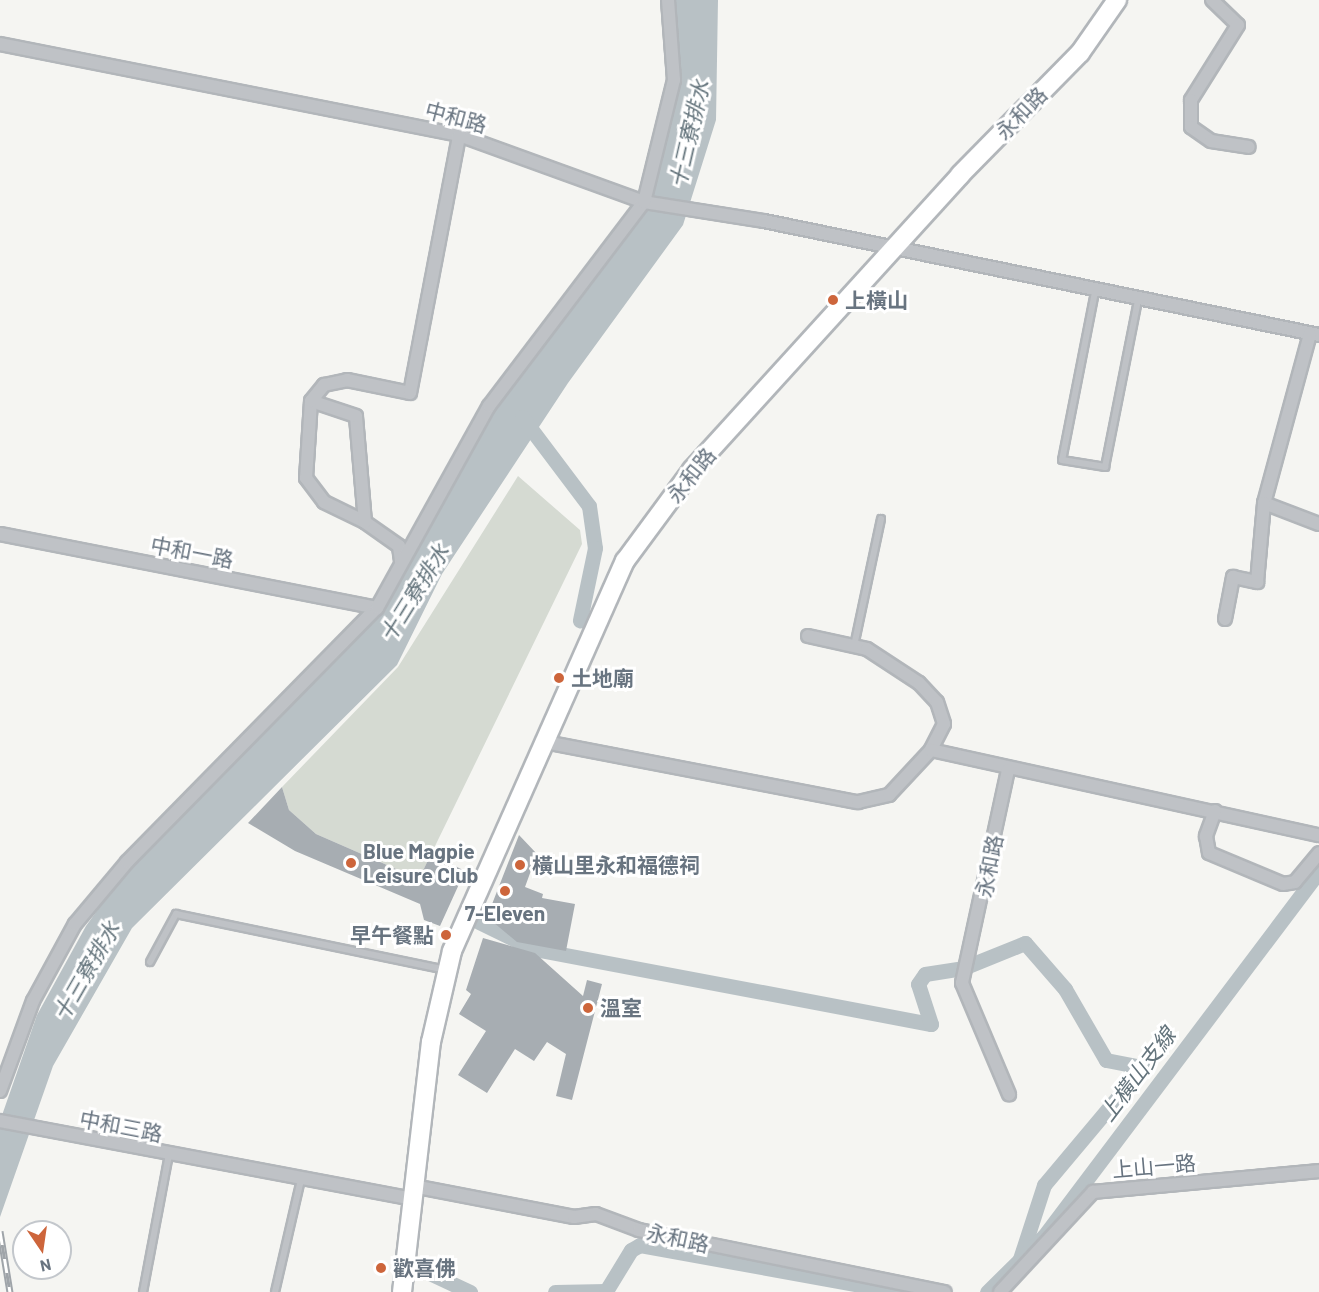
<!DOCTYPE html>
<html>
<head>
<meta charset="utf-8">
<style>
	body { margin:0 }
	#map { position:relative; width:1319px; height:1292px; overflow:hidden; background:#f5f5f2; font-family:Barlow,"Noto Sans TC",sans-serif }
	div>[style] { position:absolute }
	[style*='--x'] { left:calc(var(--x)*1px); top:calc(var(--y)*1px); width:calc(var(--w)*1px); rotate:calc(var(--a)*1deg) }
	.green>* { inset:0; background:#d5dad2 }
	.water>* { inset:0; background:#b8c1c5 }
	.canal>* { height:15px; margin:-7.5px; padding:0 7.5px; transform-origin:7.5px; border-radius:7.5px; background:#b8c1c5 }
	.building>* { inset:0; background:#a7adb2 }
	.roads { filter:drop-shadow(2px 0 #b2b6ba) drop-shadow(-2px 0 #b2b6ba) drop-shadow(0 2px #b2b6ba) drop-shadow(0 -2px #b2b6ba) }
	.lane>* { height:6px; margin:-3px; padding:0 3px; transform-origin:3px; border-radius:3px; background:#bfc2c6 }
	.street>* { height:12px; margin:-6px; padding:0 6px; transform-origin:6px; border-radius:6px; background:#bfc2c6 }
	.secondary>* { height:18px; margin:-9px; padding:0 9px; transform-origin:9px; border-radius:9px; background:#fff }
	.rail>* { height:7px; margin-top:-3.5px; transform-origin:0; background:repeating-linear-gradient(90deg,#fff 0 14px,#9fa4a9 0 28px); box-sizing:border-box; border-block:2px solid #9fa4a9 }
	.dots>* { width:16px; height:16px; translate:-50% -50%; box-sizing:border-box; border:3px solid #fff; border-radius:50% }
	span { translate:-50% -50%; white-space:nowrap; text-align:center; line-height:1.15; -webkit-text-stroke:6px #fff; paint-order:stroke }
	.street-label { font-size:21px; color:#687480 }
	.poi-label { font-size:21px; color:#687480; font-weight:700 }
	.left { translate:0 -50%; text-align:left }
	.right { translate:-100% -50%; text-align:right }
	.water-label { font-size:22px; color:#64747c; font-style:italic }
	.north { position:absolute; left:12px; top:1220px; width:60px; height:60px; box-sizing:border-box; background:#fff; border:2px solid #c3c7cc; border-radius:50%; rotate:167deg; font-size:16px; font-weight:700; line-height:24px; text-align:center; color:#687480 }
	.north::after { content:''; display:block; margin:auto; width:21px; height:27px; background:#cd653b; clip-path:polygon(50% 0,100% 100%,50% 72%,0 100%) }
</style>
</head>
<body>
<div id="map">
	<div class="green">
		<div style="clip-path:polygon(518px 476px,580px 530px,582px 544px,419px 879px,316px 834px,289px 810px,282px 787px,398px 667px)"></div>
	</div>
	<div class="water">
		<div style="clip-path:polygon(672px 0,718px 0,716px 120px,683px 225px,568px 383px,442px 574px,397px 665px,132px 928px,53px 1066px,0 1217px,0 1121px,37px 1015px,86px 926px,130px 865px,381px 611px,492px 409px,645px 214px,661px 166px,679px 79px)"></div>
	</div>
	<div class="canal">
		<div style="--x:522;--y:417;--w:111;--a:53"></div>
		<div style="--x:589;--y:506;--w:42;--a:81.9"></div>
		<div style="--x:595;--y:548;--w:74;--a:101.8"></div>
		<div style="--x:479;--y:922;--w:61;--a:26.1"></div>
		<div style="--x:534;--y:949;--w:404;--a:10.7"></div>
		<div style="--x:931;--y:1024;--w:42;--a:-108"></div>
		<div style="--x:918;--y:984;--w:12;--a:-55"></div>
		<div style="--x:925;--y:974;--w:38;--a:-9"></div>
		<div style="--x:963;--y:968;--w:67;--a:-22"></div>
		<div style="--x:1025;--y:943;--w:61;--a:49"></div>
		<div style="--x:1065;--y:989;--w:82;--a:60"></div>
		<div style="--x:1106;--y:1060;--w:38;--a:11"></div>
		<div style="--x:1143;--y:1067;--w:154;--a:130"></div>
		<div style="--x:1044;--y:1185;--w:78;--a:108"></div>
		<div style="--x:423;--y:1270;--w:52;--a:25.1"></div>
		<div style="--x:555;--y:1292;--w:51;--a:-1.1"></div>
		<div style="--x:606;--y:1291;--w:48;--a:-58.6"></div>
		<div style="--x:631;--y:1250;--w:10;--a:-29"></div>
		<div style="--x:640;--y:1245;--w:263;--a:10.3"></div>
		<div style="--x:987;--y:1292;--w:80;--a:-44.5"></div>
		<div style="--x:1044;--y:1236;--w:457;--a:-53"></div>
	</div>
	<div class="building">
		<div style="clip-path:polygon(282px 787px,289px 810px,316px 834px,419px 879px,431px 854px,465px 871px,440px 926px,424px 920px,420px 904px,295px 851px,248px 823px)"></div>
		<div style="clip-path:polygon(519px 835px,537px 854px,525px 887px,543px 894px,542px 898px,575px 904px,566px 951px,517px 942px,487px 917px)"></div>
		<div style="clip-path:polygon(483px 938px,535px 953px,583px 996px,587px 980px,602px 984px,572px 1100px,556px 1096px,566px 1054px,547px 1042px,534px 1061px,515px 1049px,487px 1093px,458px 1075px,486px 1031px,459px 1014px,471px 994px,466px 990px)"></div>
	</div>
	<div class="roads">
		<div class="lane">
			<div style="--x:1095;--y:292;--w:171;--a:101.1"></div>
			<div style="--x:1062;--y:460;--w:44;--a:9.2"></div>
			<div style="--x:1105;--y:467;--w:169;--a:-78.8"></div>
			<div style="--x:854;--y:646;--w:130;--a:-78"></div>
			<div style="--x:150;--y:962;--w:55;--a:-61.6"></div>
			<div style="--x:176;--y:914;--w:276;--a:11.7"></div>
			<div style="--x:143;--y:1292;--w:140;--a:-79.3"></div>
			<div style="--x:275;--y:1292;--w:116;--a:-77"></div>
		</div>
		<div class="street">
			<div style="--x:1212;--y:0;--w:36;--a:44"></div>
			<div style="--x:1238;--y:25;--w:89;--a:122.1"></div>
			<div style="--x:1191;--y:100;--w:27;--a:90"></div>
			<div style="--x:1191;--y:127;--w:24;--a:35"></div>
			<div style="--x:1211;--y:141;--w:38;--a:9"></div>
			<div style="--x:0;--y:44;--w:468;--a:11.2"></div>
			<div style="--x:459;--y:135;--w:197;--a:19.9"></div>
			<div style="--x:644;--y:202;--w:121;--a:9"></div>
			<div style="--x:764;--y:221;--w:567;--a:11.61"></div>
			<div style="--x:1310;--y:334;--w:175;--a:105.2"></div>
			<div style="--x:1264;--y:503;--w:59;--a:20.9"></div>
			<div style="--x:311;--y:401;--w:77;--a:93.7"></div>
			<div style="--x:306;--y:478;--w:30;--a:53"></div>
			<div style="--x:324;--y:502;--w:46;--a:26"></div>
			<div style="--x:0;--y:534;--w:384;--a:11.1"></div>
			<div style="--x:401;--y:561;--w:15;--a:-98"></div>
			<div style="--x:399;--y:546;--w:42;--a:-144.8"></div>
			<div style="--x:365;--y:522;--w:106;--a:-94.9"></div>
			<div style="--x:356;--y:416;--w:47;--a:-161.6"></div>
			<div style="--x:311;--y:401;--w:21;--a:-51"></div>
			<div style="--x:324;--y:385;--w:24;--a:-12"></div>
			<div style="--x:347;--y:380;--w:64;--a:11.7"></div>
			<div style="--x:410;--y:393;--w:263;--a:-79.2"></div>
			<div style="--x:1225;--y:619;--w:43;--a:-79.2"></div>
			<div style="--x:1233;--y:577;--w:25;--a:12"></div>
			<div style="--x:1257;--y:582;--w:79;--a:-84.9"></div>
			<div style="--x:808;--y:636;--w:60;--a:12.4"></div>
			<div style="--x:867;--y:649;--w:62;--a:33.2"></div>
			<div style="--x:919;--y:683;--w:26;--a:47"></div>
			<div style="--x:937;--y:702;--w:23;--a:72"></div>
			<div style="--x:944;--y:724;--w:29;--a:117"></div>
			<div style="--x:545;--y:742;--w:319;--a:10.9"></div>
			<div style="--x:858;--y:802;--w:32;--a:-13"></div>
			<div style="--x:889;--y:795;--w:62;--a:-47"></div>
			<div style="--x:931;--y:750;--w:397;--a:12.4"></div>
			<div style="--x:1008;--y:770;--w:218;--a:102.2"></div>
			<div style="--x:962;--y:983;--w:121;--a:67.1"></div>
			<div style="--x:1215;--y:811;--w:27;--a:110"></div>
			<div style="--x:1206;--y:836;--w:17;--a:80"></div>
			<div style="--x:1209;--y:853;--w:80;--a:22.7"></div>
			<div style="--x:1283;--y:884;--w:12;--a:-9"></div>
			<div style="--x:1295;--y:882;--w:38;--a:-50"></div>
			<div style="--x:0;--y:1091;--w:96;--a:-69.9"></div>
			<div style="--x:33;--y:1001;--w:88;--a:-61.4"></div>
			<div style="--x:75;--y:924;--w:81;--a:-50"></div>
			<div style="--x:127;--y:862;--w:356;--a:-45.5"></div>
			<div style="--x:377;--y:608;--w:231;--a:-61"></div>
			<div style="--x:489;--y:406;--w:256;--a:-52.8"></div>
			<div style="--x:644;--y:202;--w:126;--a:-76.2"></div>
			<div style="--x:674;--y:80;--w:80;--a:-94.3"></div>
			<div style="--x:0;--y:1121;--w:418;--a:10.7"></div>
			<div style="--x:413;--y:1186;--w:164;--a:10.9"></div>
			<div style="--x:574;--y:1217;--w:22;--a:-8"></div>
			<div style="--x:596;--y:1214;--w:46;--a:20.4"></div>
			<div style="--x:639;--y:1230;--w:312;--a:11.5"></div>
			<div style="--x:1000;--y:1292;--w:137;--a:-47.1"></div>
			<div style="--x:1093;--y:1192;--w:227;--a:-5.3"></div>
		</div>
		<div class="secondary">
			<div style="--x:402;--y:1292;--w:252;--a:-83.4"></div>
			<div style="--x:431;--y:1042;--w:93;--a:-77"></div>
			<div style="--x:452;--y:951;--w:427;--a:-66.1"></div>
			<div style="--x:625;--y:561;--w:113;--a:-53.6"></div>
			<div style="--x:692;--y:470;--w:399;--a:-47.7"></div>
			<div style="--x:960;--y:175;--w:171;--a:-45.5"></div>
			<div style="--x:1080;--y:53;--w:65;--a:-55.1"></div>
		</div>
	</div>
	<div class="rail">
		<div style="--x:0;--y:1231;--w:62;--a:80.7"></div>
	</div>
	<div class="dots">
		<div style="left:833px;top:300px;background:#cd653b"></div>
		<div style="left:559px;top:678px;background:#cd653b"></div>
		<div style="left:351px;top:863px;background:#cd653b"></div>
		<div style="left:520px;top:865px;background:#cd653b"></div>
		<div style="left:505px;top:891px;background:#cd653b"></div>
		<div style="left:446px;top:935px;background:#cd653b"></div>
		<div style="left:588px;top:1008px;background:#cd653b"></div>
		<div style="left:381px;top:1268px;background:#cd653b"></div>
	</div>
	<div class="street-label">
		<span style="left:1021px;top:113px;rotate:-46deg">永和路</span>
		<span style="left:456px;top:117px;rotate:15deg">中和路</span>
		<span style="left:691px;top:475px;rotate:-51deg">永和路</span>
		<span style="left:192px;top:552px;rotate:11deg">中和一路</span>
		<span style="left:989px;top:866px;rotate:-79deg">永和路</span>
		<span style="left:121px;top:1126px;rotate:11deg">中和三路</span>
		<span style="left:1154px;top:1166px;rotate:-5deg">上山一路</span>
		<span style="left:678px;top:1238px;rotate:12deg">永和路</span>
	</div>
	<div class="poi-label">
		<span class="left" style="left:845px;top:300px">上橫山</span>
		<span class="left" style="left:571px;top:678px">土地廟</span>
		<span class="left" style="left:363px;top:863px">Blue Magpie<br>Leisure Club</span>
		<span class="left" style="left:532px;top:865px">橫山里永和福德祠</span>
		<span style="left:505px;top:913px">7-Eleven</span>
		<span class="right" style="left:434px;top:935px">早午餐點</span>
		<span class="left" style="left:600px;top:1008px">溫室</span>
		<span class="left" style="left:393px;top:1268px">歡喜佛</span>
	</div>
	<div class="water-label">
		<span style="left:689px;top:134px;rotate:-77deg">十三寮排水</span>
		<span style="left:414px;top:593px;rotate:-58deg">十三寮排水</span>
		<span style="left:86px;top:971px;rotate:-60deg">十三寮排水</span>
		<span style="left:1137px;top:1074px;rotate:-53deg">上橫山支線</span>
	</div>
	<div class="north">N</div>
</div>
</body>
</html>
